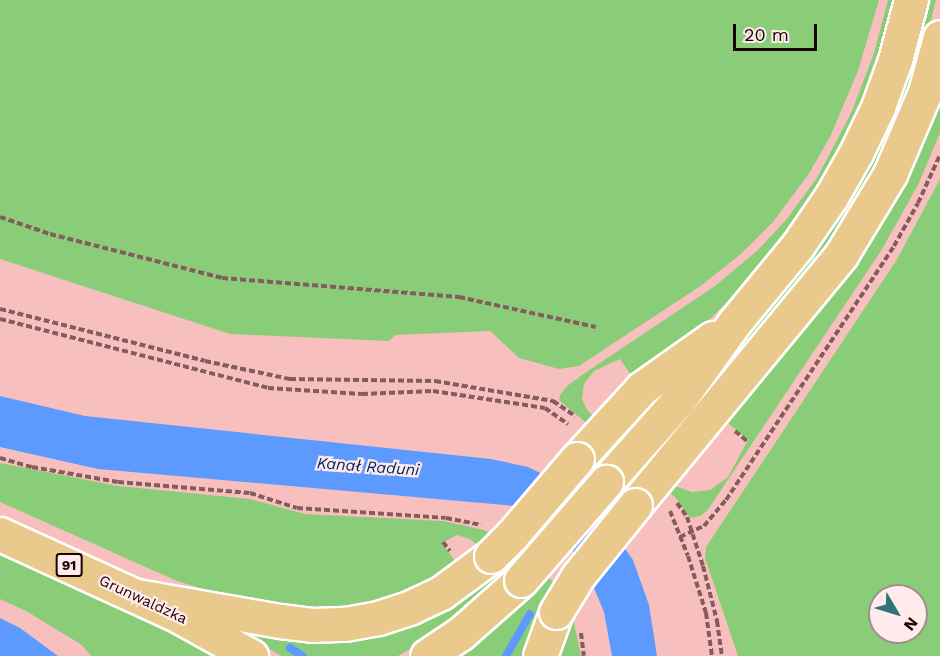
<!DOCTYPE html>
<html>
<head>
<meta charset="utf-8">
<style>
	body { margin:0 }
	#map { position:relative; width:940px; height:656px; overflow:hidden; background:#f7c0bf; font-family:"Work Sans",sans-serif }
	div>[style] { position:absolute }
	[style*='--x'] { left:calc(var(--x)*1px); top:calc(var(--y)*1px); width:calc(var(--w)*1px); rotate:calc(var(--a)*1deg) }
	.green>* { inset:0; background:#8acd79 }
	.water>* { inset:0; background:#5c9aff }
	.stream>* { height:8px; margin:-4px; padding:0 4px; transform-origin:4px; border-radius:4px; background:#5c9aff }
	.path>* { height:4px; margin-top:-2px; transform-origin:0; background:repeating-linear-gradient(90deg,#845c5d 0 6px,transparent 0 9px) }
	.roads { filter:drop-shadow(2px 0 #fff) drop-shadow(-2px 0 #fff) drop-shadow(0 2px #fff) drop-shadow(0 -2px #fff) }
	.primary>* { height:33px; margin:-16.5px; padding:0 16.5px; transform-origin:16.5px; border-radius:16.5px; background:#e9c98c }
	.bridges { filter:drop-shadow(2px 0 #fff) drop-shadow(-2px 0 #fff) drop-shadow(0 2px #fff) drop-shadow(0 -2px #fff) }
	.primary-bridge>* { height:33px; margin:-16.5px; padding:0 16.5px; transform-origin:16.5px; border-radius:16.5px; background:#e9c98c }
	span { translate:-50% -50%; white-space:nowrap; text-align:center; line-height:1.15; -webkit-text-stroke:4.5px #ffebeb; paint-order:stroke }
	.shield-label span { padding:2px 4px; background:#ffebeb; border:2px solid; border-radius:4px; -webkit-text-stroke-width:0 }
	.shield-label { font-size:14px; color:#1d0204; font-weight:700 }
	.street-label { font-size:15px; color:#1d0204 }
	.water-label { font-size:16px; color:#002460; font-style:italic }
	.north { position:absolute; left:868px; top:584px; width:60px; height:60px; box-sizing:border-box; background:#ffebeb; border:2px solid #a58e8f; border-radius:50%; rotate:128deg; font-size:16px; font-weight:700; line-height:24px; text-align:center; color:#1d0204 }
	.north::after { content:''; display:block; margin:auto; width:21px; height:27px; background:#2b7579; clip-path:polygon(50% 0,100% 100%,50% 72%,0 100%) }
	.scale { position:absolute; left:733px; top:24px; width:84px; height:27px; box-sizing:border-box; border:3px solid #1d0204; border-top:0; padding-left:8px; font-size:18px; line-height:21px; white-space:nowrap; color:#1d0204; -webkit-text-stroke:4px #ffebeb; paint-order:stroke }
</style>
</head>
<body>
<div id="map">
	<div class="green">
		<div style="clip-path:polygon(0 0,879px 0,858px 71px,830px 137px,808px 175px,773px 222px,742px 253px,702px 285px,579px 366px,559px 369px,519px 358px,490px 331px,395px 335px,389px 341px,230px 334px,0 259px)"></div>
		<div style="clip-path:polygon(888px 0,894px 0,874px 72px,841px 148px,814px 195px,784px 237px,752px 275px,753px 276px,711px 318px,634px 379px,620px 359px,594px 371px,584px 384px,582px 399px,587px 410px,614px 435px,662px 388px,727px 359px,819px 248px,856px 192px,897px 108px,928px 0,936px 0,920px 65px,857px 209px,651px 466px,675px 486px,692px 492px,710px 490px,728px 477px,748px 440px,723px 419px,940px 87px,940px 133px,918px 185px,881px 251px,707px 511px,700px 516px,690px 518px,675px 497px,559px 400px,560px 395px,567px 386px,585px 373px,715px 286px,758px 250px,786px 220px,817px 178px,852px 111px,874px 53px)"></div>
		<div style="clip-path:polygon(evenodd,940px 179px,940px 656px,738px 656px,705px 558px,706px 547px,896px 261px,940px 179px,880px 596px,916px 596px,916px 632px,880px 632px,880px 596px)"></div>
		<div style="clip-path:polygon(0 463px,118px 486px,250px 499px,305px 514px,443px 521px,484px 530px,522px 550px,554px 583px,574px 623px,581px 656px,561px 656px,571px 629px,546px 602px,525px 656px,452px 656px,504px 580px,427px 639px,398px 656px,281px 656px,237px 629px,279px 635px,501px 564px,470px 539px,457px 535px,442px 543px,457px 564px,419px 588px,381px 601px,347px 608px,298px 608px,223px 595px,177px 581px,0 502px)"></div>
		<div style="clip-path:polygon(0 550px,73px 582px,224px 656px,91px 656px,82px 645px,26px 611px,0 599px)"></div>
	</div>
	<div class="water">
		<div style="clip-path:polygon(0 396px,85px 416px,491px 459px,528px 467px,559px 482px,587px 504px,611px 529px,633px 560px,649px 605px,657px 656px,612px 656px,604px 612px,589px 576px,575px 553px,539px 520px,515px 506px,98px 469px,0 447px)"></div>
		<div style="clip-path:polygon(0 618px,20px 628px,58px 656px,0 656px)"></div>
	</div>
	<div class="stream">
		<div style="--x:290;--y:648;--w:15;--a:32"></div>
		<div style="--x:506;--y:656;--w:48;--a:-60.3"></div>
	</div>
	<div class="path">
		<div style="--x:0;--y:217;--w:53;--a:18.8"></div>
		<div style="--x:50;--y:234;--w:178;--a:14.3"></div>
		<div style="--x:222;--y:278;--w:238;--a:4.6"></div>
		<div style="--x:459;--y:297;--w:140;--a:12.4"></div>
		<div style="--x:0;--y:309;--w:211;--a:14.2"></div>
		<div style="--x:205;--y:361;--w:87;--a:12"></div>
		<div style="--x:290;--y:379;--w:145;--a:0.8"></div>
		<div style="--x:435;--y:381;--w:120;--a:9.6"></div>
		<div style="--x:553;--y:401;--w:27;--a:34"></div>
		<div style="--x:0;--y:319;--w:277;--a:14.4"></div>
		<div style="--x:268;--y:388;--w:94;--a:3.7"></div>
		<div style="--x:362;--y:394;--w:71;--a:-2.4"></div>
		<div style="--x:433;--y:391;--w:113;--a:8.6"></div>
		<div style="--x:545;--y:408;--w:28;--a:35"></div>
		<div style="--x:735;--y:431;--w:16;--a:40"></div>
		<div style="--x:0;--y:458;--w:33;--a:16"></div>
		<div style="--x:32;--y:467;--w:87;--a:9.9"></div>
		<div style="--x:118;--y:482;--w:132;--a:4.8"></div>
		<div style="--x:250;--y:493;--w:49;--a:17.7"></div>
		<div style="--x:297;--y:508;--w:149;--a:3.8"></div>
		<div style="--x:446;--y:518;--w:36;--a:11"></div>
		<div style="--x:677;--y:503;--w:17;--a:54"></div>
		<div style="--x:687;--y:517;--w:52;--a:71.9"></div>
		<div style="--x:703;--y:566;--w:57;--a:75.7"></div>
		<div style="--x:717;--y:621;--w:35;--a:82"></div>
		<div style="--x:670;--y:511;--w:48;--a:68.2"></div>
		<div style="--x:688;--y:556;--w:60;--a:72.5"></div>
		<div style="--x:706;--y:613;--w:43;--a:82.1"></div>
		<div style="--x:680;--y:537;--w:26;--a:-25"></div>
		<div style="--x:704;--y:526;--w:34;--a:-50"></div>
		<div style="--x:726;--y:500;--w:305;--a:-56.5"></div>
		<div style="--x:894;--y:246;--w:49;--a:-60.8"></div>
		<div style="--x:918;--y:203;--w:53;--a:-65.4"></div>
		<div style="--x:443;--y:542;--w:11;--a:52"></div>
		<div style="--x:581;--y:633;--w:23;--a:83"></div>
	</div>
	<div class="roads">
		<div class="primary">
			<div style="--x:577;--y:459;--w:96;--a:-47.5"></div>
			<div style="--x:642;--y:388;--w:87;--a:-35.2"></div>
			<div style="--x:606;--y:482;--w:108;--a:-48.4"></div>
			<div style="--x:678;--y:401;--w:96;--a:-54.3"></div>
			<div style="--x:734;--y:323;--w:101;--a:-50.6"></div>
			<div style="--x:798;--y:245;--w:58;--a:-55.5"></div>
			<div style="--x:831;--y:197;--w:51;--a:-60.4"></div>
			<div style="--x:856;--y:153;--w:51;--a:-64.4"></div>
			<div style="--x:878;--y:107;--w:50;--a:-70.1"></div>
			<div style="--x:895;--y:60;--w:62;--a:-75.1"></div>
			<div style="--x:635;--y:505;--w:324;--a:-50.5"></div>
			<div style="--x:841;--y:255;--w:95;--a:-58.8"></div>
			<div style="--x:890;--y:174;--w:89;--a:-66.9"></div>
			<div style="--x:925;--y:92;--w:57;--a:-74.7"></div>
			<div style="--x:0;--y:534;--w:195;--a:24.6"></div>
			<div style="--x:177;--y:615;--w:85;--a:29"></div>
			<div style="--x:137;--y:596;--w:145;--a:9.9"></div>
			<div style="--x:280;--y:621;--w:32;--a:7"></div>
			<div style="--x:312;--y:625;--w:33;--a:-2"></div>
			<div style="--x:345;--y:624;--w:34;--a:-10"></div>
			<div style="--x:378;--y:618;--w:35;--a:-18"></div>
			<div style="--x:411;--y:607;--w:33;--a:-25"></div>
			<div style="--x:441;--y:593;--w:62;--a:-36.5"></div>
			<div style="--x:427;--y:656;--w:40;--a:-34"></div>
			<div style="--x:460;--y:634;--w:81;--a:-41.5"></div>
			<div style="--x:540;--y:656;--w:47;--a:-70"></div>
		</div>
	</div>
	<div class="bridges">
		<div class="primary-bridge">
			<div style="--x:491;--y:556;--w:30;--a:-45"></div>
			<div style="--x:512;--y:535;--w:100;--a:-49.5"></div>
			<div style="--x:521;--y:580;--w:130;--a:-49.1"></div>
			<div style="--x:556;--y:612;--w:42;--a:-58.6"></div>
			<div style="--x:578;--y:576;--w:91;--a:-51.2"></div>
		</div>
	</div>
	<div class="shield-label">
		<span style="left:69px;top:565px">91</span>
	</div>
	<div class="street-label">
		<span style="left:143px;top:600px;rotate:25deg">Grunwaldzka</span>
	</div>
	<div class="water-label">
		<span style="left:368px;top:467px;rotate:4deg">Kanał Raduni</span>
	</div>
	<div class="north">N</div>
	<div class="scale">20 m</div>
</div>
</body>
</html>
